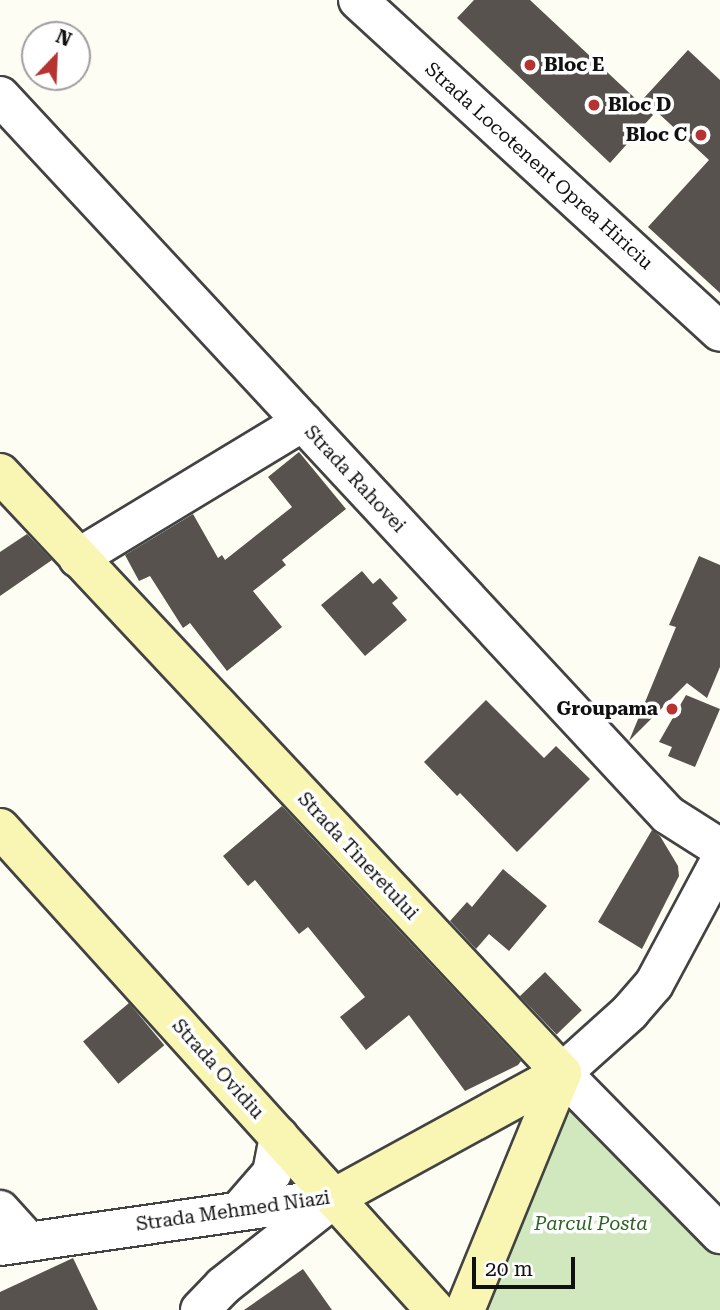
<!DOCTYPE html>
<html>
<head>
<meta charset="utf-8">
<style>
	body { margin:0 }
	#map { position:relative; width:720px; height:1310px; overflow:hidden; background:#fefdf3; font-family:"Roboto Serif",serif }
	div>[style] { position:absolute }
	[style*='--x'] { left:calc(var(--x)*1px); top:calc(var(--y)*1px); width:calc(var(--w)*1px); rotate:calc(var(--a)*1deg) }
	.green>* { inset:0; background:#d1e7be }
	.building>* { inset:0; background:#57524d; transform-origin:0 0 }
	.roads { filter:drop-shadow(2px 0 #434343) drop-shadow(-2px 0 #434343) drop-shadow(0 2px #434343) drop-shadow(0 -2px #434343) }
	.street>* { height:38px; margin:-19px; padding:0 19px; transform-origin:19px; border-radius:19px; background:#fff }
	.secondary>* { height:38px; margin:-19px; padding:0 19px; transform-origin:19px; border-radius:19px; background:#f9f6b3 }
	.dots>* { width:19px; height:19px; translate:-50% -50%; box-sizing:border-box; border:4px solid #fff; border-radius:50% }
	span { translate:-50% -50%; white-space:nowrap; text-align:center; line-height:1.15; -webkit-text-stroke:7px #fff; paint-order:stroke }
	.poi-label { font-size:19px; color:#101010; font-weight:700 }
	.left { translate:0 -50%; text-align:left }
	.right { translate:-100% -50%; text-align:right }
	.street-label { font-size:19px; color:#101010 }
	.park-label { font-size:19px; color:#2d6324; font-style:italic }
	.north { position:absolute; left:21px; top:21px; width:70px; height:70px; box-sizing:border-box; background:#fff; border:2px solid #9f9f9f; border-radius:50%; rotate:23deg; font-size:19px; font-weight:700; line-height:28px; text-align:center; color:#101010 }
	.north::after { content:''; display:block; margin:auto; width:24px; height:32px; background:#b53432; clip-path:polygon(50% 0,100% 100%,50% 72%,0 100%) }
	.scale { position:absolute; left:472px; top:1257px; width:103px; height:32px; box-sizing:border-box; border:4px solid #101010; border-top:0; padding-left:9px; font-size:21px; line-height:24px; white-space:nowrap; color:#101010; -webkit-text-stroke:5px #fff; paint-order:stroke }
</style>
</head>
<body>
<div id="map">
	<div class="green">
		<div style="clip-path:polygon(562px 1073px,720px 1234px,720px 1310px,465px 1310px)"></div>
	</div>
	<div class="building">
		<div style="clip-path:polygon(474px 0,530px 0,653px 115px,610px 163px,457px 18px)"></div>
		<div style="clip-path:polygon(688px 50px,720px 80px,720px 293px,648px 227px,709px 160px,643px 99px)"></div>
		<div style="clip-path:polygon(299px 452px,346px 509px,282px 560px,286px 565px,253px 591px,282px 627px,227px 671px,190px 623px,183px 628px,150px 576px,139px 581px,125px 555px,193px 514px,218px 558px,222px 555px,225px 560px,292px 507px,268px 477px)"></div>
		<div style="clip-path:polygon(27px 534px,52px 560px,0 596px,0 552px)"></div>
		<div style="clip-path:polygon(699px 556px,720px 565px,720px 667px,707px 698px,687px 683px,629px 741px,676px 627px,669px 625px)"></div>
		<div style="clip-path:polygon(362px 571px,373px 584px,380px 578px,398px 598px,392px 603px,407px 620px,365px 656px,321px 605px)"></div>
		<div style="clip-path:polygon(686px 695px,720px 709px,695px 767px,668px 756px,672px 747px,659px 742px)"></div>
		<div style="clip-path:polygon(486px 700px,544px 758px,556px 746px,590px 779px,517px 852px,460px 793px,457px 796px,424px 762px)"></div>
		<div style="clip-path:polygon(282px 806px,521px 1061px,518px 1065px,465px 1091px,409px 1015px,366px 1050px,340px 1017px,365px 997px,308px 927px,299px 934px,255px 880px,248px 886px,223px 856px)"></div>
		<div style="clip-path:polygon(652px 830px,660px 836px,678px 866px,679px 876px,642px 949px,598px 922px)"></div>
		<div style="clip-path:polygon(503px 869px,547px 906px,509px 951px,489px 934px,476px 949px,450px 921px,467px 902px,472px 907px)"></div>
		<div style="left:545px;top:972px;width:53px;height:35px;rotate:46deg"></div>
		<div style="left:129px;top:1003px;width:55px;height:60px;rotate:50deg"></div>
		<div style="clip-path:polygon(73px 1258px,98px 1310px,0 1310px,0 1292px)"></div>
		<div style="clip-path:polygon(303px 1269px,332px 1310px,244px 1310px)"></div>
	</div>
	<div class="roads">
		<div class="street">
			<div style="--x:358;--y:0;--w:491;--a:42.5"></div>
			<div style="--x:0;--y:96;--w:981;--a:47.11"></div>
			<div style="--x:668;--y:815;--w:62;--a:32.4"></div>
			<div style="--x:78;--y:558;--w:263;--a:-31.2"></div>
			<div style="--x:720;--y:861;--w:140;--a:118.2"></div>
			<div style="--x:654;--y:984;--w:37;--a:131"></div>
			<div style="--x:630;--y:1012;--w:91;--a:138.1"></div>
			<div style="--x:562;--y:1073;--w:226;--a:45.5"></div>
			<div style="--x:0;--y:1210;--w:42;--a:47.9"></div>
			<div style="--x:239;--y:1211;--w:50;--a:-49"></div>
			<div style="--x:272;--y:1173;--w:37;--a:-79"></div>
			<div style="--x:0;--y:1246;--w:337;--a:-8.2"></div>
			<div style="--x:200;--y:1310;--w:33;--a:-46"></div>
			<div style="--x:223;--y:1286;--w:139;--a:-38.3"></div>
		</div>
		<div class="secondary">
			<div style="--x:0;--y:473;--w:822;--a:46.87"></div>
			<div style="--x:0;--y:828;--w:649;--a:47.93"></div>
			<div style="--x:334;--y:1198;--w:260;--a:-28.7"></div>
			<div style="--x:465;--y:1310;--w:256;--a:-67.7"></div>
		</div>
	</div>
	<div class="dots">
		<div style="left:530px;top:65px;background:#b53432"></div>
		<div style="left:594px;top:105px;background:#b53432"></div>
		<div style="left:701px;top:135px;background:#b53432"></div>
		<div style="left:672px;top:709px;background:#b53432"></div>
	</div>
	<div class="poi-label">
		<span class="left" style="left:544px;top:65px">Bloc E</span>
		<span class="left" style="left:608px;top:105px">Bloc D</span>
		<span class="right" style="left:687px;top:135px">Bloc C</span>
		<span class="right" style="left:658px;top:709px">Groupama</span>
	</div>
	<div class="street-label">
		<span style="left:539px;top:166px;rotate:42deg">Strada Locotenent Oprea Hiriciu</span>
		<span style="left:355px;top:479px;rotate:47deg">Strada Rahovei</span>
		<span style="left:358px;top:856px;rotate:47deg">Strada Tineretului</span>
		<span style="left:218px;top:1069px;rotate:48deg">Strada Ovidiu</span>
		<span style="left:233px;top:1211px;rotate:-8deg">Strada Mehmed Niazi</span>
	</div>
	<div class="park-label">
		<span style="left:591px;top:1224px">Parcul Posta</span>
	</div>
	<div class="north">N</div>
	<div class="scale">20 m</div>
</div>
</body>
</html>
